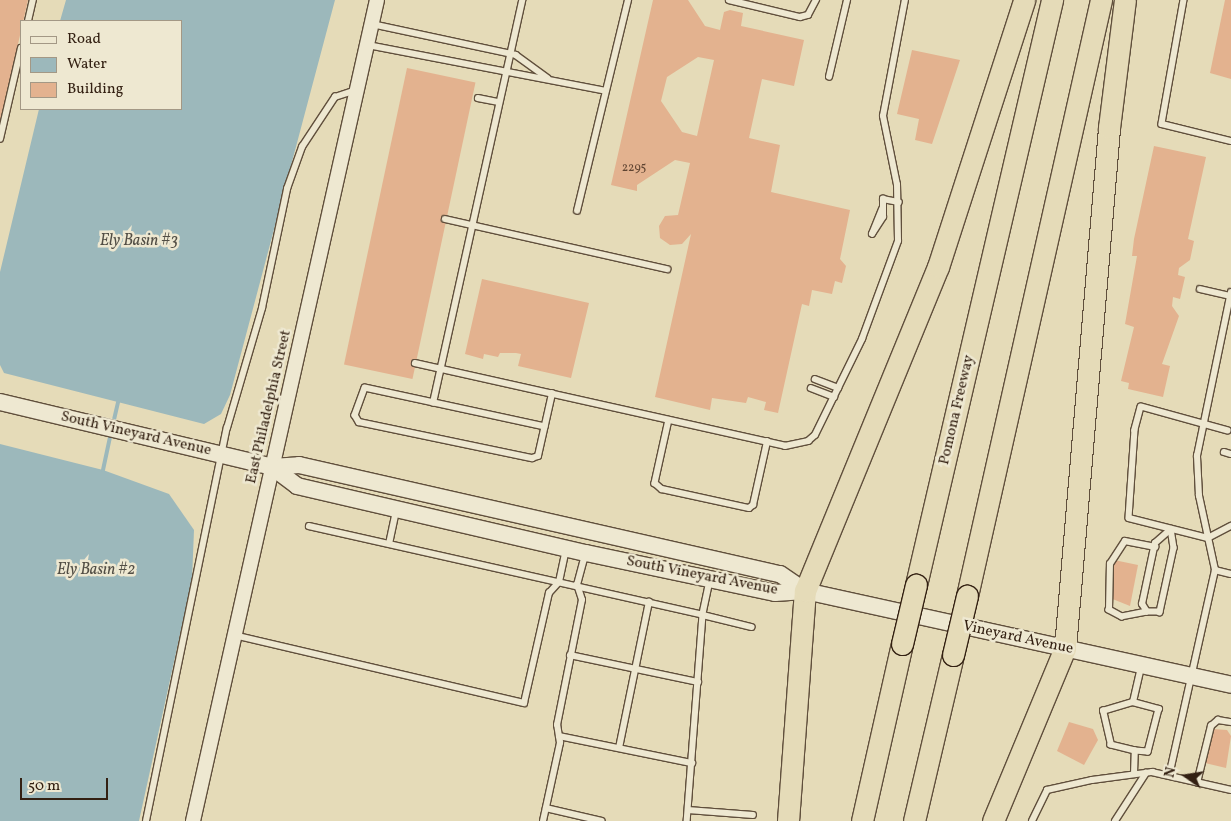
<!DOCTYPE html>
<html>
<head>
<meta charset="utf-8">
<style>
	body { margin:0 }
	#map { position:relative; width:1231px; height:821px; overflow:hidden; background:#e5dbb8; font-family:Vollkorn,serif }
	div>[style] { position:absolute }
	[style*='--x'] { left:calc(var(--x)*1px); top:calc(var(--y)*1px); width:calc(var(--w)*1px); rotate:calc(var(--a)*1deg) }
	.water>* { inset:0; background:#9cb8bb }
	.stream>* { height:4px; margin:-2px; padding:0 2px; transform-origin:2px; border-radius:2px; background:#9cb8bb }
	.building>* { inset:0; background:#e3b28f; transform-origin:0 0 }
	.roads { filter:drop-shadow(1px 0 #604f3c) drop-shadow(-1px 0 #604f3c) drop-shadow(0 1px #604f3c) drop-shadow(0 -1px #604f3c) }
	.service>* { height:5.5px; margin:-2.75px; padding:0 2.75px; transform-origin:2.75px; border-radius:2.75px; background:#eee8d1 }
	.tertiary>* { height:14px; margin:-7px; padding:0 7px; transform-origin:7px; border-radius:7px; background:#eee8d1 }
	.secondary>* { height:16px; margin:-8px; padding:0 8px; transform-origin:8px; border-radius:8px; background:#eee8d1 }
	.motorway>* { height:21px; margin:-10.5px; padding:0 10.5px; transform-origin:10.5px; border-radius:10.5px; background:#e5dbb8 }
	.bridges { filter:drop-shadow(1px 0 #332012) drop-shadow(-1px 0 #332012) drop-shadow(0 1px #332012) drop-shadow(0 -1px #332012) }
	.motorway-bridge>* { height:21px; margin:-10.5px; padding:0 10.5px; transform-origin:10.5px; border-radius:10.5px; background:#e5dbb8 }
	span { translate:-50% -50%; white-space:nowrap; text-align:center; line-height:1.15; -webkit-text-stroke:5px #eee8d1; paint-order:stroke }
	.number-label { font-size:12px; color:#5f4431 }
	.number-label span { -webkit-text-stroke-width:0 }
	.street-label { font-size:15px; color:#332012 }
	.water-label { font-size:16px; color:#524e45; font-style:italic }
	.legend { position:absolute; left:20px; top:20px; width:162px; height:90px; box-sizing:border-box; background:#eee8d1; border:1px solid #a39885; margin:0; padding:6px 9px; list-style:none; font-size:15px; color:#332012 }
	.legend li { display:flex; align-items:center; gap:10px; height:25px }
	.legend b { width:25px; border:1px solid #a39885 }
	.north { position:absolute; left:1161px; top:751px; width:50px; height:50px; -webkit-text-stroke:4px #eee8d1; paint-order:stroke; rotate:283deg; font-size:14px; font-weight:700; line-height:20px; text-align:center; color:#332012 }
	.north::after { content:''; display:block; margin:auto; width:18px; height:22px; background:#332012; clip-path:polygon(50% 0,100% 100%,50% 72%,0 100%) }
	.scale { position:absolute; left:20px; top:778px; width:88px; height:22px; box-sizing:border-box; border:2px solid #332012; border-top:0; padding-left:6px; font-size:15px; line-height:18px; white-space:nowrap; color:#332012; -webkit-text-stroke:4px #eee8d1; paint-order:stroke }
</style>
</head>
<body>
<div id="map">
	<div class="water">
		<div style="clip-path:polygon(66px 0,335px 0,230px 395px,221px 414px,204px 424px,4px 373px,0 365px,0 272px,39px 109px,181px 109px,181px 21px,60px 21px)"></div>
		<div style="clip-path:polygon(0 444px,103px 470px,169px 494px,194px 530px,192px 580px,139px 821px,0 821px)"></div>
	</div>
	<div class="stream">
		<div style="--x:113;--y:424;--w:23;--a:-77"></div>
		<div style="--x:103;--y:470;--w:38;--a:-78"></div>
	</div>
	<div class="building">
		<div style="clip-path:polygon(0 0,28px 0,1px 119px,0 119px)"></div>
		<div style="clip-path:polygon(evenodd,653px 0,688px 0,705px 26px,720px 30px,724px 12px,730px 10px,743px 13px,741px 26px,804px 40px,794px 86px,762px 79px,749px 138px,780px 145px,771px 192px,850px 210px,840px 259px,846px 266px,842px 283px,835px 281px,832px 294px,812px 290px,809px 306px,802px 304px,778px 413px,764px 410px,766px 402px,748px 397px,746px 403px,712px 398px,710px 410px,655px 397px,691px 234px,682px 244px,670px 245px,660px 238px,659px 226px,665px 216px,678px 215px,690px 163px,675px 160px,637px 185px,637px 191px,611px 185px,653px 0,698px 57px,714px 60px,697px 136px,682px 132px,661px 101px,667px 77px,698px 57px)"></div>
		<div style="clip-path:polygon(1225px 0,1231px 0,1231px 79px,1210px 73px)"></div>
		<div style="clip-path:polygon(912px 50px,960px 60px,932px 144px,915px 140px,919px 119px,897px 114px)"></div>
		<div style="left:407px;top:68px;width:70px;height:303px;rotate:12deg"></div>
		<div style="clip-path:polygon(1154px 146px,1206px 157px,1188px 239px,1194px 241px,1190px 260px,1179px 268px,1178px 275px,1185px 277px,1180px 299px,1173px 297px,1172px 306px,1179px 316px,1162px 364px,1170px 366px,1163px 397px,1128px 389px,1129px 383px,1121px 381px,1134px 327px,1125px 324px,1137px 256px,1132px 256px,1134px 239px)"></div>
		<div style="clip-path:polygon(482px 279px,589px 303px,571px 378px,518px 366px,521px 354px,516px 353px,500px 353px,498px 357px,484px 354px,483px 359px,465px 354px)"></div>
		<div style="clip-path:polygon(1114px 560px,1138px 565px,1130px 606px,1110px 598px)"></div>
		<div style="clip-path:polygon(1069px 722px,1093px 729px,1098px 740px,1084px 765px,1057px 751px)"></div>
		<div style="clip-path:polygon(1213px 729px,1227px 730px,1231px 736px,1226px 768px,1205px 763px)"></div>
	</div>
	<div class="roads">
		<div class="service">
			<div style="--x:729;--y:0;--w:73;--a:13.5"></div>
			<div style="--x:800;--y:17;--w:8;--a:-14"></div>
			<div style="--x:808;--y:15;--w:17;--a:-62"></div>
			<div style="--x:1184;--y:0;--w:126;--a:100.1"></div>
			<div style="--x:1162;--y:124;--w:71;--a:13.8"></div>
			<div style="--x:28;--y:21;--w:22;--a:-77"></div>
			<div style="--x:372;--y:24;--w:147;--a:12.1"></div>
			<div style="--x:516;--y:55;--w:39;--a:36"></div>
			<div style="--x:368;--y:45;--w:242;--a:10.9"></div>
			<div style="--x:829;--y:77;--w:79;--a:-76.8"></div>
			<div style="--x:478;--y:98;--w:21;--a:11"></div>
			<div style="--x:0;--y:139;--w:93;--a:-77"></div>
			<div style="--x:577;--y:211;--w:217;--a:-76.4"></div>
			<div style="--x:445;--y:219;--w:228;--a:12.7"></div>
			<div style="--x:872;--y:234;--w:20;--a:-57"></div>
			<div style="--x:883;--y:217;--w:18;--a:-90"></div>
			<div style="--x:883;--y:199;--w:16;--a:11"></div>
			<div style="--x:872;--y:234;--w:27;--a:-68"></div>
			<div style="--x:1200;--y:289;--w:32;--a:13"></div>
			<div style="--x:415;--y:363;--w:379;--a:12.6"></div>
			<div style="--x:785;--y:446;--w:24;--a:-12"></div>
			<div style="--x:808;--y:441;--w:9;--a:-41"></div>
			<div style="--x:815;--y:435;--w:107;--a:-63.9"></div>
			<div style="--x:862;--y:339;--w:104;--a:-69.8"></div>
			<div style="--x:898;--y:241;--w:56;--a:-91"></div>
			<div style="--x:897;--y:185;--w:70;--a:-101.5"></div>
			<div style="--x:883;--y:116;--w:118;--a:-79.3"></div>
			<div style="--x:815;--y:379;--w:25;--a:21"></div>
			<div style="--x:811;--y:388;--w:25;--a:21"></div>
			<div style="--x:433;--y:403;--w:413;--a:-77.5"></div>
			<div style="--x:669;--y:420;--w:65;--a:102.5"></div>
			<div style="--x:655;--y:483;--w:9;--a:41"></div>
			<div style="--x:662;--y:489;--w:89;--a:12.3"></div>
			<div style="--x:749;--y:508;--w:5;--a:-37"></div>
			<div style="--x:753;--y:505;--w:65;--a:-77.5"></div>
			<div style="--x:545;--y:427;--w:184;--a:-167.8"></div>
			<div style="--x:365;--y:388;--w:29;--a:110"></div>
			<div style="--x:355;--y:415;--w:8;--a:60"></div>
			<div style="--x:359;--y:422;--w:177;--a:11.8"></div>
			<div style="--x:532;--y:458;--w:6;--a:-18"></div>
			<div style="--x:538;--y:456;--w:64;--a:-77.3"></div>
			<div style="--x:1228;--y:431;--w:90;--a:-164.6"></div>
			<div style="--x:1141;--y:407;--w:24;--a:105"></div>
			<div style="--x:1135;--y:430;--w:88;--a:93.9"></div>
			<div style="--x:1129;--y:518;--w:81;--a:14.2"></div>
			<div style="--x:1208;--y:538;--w:26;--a:-28"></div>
			<div style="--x:1224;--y:452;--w:7;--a:16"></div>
			<div style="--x:309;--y:526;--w:404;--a:12.7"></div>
			<div style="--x:703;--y:615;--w:207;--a:94.4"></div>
			<div style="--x:1171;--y:529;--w:19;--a:81"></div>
			<div style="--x:1174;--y:548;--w:66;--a:102.3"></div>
			<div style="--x:1160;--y:612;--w:13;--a:180"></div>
			<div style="--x:1147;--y:612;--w:9;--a:-122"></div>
			<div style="--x:1142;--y:604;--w:62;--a:-78"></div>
			<div style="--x:1155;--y:543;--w:21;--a:-41"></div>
			<div style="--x:389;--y:544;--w:33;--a:-78"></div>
			<div style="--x:1215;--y:570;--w:16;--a:14"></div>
			<div style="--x:710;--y:581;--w:35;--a:102"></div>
			<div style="--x:703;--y:615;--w:50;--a:13.8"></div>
			<div style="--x:1147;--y:612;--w:25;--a:169"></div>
			<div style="--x:1122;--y:617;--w:15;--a:-152"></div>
			<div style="--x:1109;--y:610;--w:46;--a:-88.8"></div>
			<div style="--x:1110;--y:564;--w:27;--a:-57"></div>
			<div style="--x:1125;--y:541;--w:31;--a:11"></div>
			<div style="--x:234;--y:635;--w:298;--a:13.2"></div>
			<div style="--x:524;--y:703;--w:113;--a:-77.2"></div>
			<div style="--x:549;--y:593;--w:15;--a:-48"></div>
			<div style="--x:559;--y:582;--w:33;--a:-78"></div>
			<div style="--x:570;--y:655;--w:131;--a:11.9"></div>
			<div style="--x:1133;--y:702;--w:27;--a:15"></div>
			<div style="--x:1159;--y:709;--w:44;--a:104.3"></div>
			<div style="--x:1148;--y:752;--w:13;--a:-176"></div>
			<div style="--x:559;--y:736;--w:136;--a:11.5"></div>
			<div style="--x:619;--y:748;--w:149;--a:-78.4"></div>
			<div style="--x:1134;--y:774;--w:23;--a:-88"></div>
			<div style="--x:1135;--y:751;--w:25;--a:-166"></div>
			<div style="--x:1111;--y:745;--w:35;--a:-103"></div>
			<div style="--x:1103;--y:711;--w:31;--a:-17"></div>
			<div style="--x:1133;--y:702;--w:36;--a:-77"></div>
			<div style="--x:1169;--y:776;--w:211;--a:-77.4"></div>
			<div style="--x:1215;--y:570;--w:76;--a:-102.2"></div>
			<div style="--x:1199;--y:496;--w:40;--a:-92.9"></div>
			<div style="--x:1197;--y:456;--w:167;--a:-78.3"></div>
			<div style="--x:1197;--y:783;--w:59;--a:-76.2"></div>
			<div style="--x:1211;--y:726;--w:9;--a:-41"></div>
			<div style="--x:1218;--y:720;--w:13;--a:9"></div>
			<div style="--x:546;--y:808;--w:57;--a:13.1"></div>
			<div style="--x:688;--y:810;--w:65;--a:4.4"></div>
			<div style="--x:146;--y:821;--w:401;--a:-78.4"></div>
			<div style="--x:227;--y:428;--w:125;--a:-73.7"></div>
			<div style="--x:262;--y:308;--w:122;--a:-78.1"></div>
			<div style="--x:287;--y:189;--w:45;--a:-70.3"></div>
			<div style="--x:302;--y:147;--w:60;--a:-56.6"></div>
			<div style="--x:335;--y:97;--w:20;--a:-18"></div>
			<div style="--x:543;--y:821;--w:80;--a:-77.7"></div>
			<div style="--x:560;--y:743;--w:18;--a:-99"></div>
			<div style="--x:557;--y:725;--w:127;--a:-78.7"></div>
			<div style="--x:582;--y:600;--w:16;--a:-108"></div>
			<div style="--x:577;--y:585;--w:31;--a:-75"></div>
			<div style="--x:1032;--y:821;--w:34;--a:-64"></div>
			<div style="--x:1047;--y:790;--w:46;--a:-12.5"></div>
			<div style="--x:1092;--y:780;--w:61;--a:-7.6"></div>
			<div style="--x:1152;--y:772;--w:81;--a:12.8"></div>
			<div style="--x:1115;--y:821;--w:57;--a:-57.1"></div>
		</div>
		<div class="tertiary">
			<div style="--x:193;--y:821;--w:841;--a:-77.37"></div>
		</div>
		<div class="secondary">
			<div style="--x:0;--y:402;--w:280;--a:13.4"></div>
			<div style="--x:272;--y:467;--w:27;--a:-4"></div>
			<div style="--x:299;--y:465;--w:493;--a:12.8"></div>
			<div style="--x:780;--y:574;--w:30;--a:34"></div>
			<div style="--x:272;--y:467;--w:31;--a:37"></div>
			<div style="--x:297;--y:486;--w:297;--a:13.1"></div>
			<div style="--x:586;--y:553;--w:193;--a:11.9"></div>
			<div style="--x:775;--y:593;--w:30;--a:-4"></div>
			<div style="--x:805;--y:591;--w:436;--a:12.4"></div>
		</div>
		<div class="motorway">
			<div style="--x:916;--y:585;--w:601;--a:-76.91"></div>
			<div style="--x:967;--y:596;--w:611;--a:-77.33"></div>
			<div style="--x:788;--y:821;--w:231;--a:-85.8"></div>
			<div style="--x:805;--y:591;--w:350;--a:-67.7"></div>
			<div style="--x:938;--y:267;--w:281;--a:-72.1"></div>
			<div style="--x:862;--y:821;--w:181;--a:-77.3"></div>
			<div style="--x:914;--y:821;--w:171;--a:-76.8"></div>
			<div style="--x:993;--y:821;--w:187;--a:-67.4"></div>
			<div style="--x:1065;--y:648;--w:522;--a:-85.16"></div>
			<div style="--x:1109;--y:128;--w:129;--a:-82.9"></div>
		</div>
	</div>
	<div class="bridges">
		<div class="motorway-bridge">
			<div style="--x:902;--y:644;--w:61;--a:-76.7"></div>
			<div style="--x:953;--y:655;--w:61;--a:-76.7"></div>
		</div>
	</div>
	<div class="number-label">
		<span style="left:634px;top:169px">2295</span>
	</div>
	<div class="street-label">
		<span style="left:269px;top:407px;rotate:-77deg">East Philadelphia Street</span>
		<span style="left:957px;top:410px;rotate:-77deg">Pomona Freeway</span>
		<span style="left:136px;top:434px;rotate:13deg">South Vineyard Avenue</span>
		<span style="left:702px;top:576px;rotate:11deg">South Vineyard Avenue</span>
		<span style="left:1018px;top:638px;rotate:12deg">Vineyard Avenue</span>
	</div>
	<div class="water-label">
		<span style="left:139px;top:241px">Ely Basin #3</span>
		<span style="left:96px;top:570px">Ely Basin #2</span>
	</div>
	<ul class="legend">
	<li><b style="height:6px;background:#eee8d1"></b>Road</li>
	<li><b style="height:14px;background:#9cb8bb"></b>Water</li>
	<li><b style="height:14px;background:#e3b28f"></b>Building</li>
	</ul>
	<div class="north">N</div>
	<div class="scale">50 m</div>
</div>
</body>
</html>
